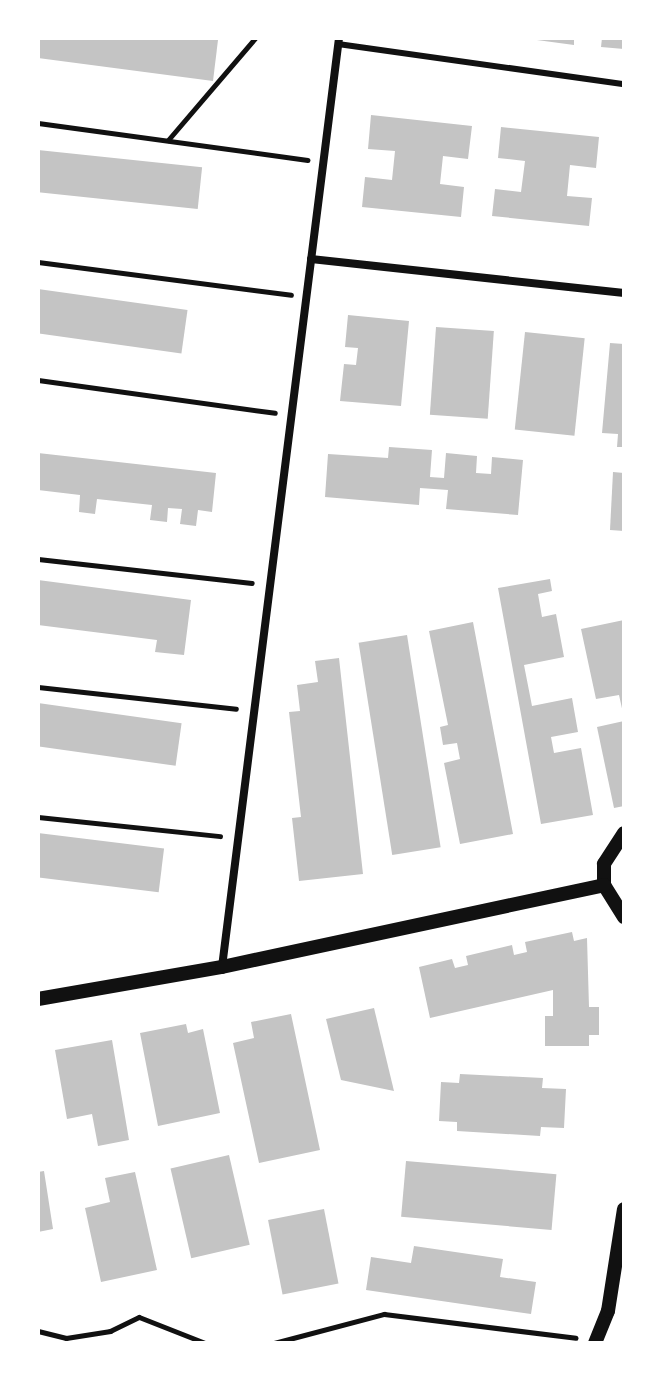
<!DOCTYPE html>
<html>
<head>
<meta charset="utf-8">
<style>
	body { margin:0 }
	#map { position:relative; width:662px; height:1381px; overflow:hidden; background:#fff; font-family:Barlow,sans-serif }
	div>[style] { position:absolute }
	[style*='--x'] { left:calc(var(--x)*1px); top:calc(var(--y)*1px); width:calc(var(--w)*1px); rotate:calc(var(--a)*1deg) }
	.building>* { inset:0; background:#c4c4c4; transform-origin:0 0 }
	.path>* { height:5px; margin:-2.5px; padding:0 2.5px; transform-origin:2.5px; border-radius:2.5px; background:#111 }
	.service>* { height:6px; margin:-3px; padding:0 3px; transform-origin:3px; border-radius:3px; background:#111 }
	.minor>* { height:8px; margin:-4px; padding:0 4px; transform-origin:4px; border-radius:4px; background:#111 }
	.tertiary>* { height:14px; margin:-7px; padding:0 7px; transform-origin:7px; border-radius:7px; background:#111 }
	span { translate:-50% -50%; white-space:nowrap; text-align:center; line-height:1.15; -webkit-text-stroke:6px #fff; paint-order:stroke }
	.frame { position:absolute; inset:0; border:40px solid #fff; pointer-events:none }
</style>
</head>
<body>
<div id="map">
	<div class="building">
		<div style="clip-path:polygon(38px 38px,203px 38px,218px 40px,213px 81px,38px 58px)"></div>
		<div style="clip-path:polygon(522px 38px,574px 38px,574px 45px)"></div>
		<div style="clip-path:polygon(602px 38px,624px 38px,624px 49px,601px 47px)"></div>
		<div style="clip-path:polygon(371px 115px,472px 126px,468px 159px,443px 156px,440px 184px,464px 187px,461px 217px,362px 207px,365px 177px,392px 180px,395px 151px,368px 149px)"></div>
		<div style="clip-path:polygon(501px 127px,599px 137px,596px 168px,570px 165px,567px 196px,592px 198px,589px 226px,492px 216px,495px 189px,521px 192px,525px 161px,498px 158px)"></div>
		<div style="left:38px;top:150px;width:165px;height:42px;rotate:6deg"></div>
		<div style="left:38px;top:289px;width:151px;height:44px;rotate:8deg"></div>
		<div style="clip-path:polygon(348px 315px,409px 321px,401px 406px,340px 401px,344px 364px,356px 365px,358px 348px,345px 347px)"></div>
		<div style="left:436px;top:327px;width:58px;height:88px;rotate:4deg"></div>
		<div style="left:525px;top:332px;width:60px;height:98px;rotate:6deg"></div>
		<div style="clip-path:polygon(610px 343px,624px 344px,624px 447px,617px 447px,618px 434px,602px 433px)"></div>
		<div style="clip-path:polygon(389px 447px,432px 450px,430px 477px,444px 478px,446px 453px,477px 456px,476px 473px,491px 474px,492px 457px,523px 460px,518px 515px,446px 509px,448px 490px,420px 488px,419px 505px,325px 497px,328px 454px,388px 458px)"></div>
		<div style="clip-path:polygon(38px 453px,216px 473px,212px 512px,198px 510px,196px 526px,180px 524px,182px 509px,168px 508px,167px 522px,150px 520px,152px 505px,97px 499px,95px 514px,79px 512px,80px 495px,38px 490px)"></div>
		<div style="clip-path:polygon(613px 472px,624px 473px,624px 531px,610px 530px)"></div>
		<div style="clip-path:polygon(550px 579px,552px 591px,538px 594px,542px 617px,556px 614px,564px 657px,524px 665px,532px 706px,572px 698px,578px 732px,551px 737px,554px 753px,581px 748px,593px 815px,541px 824px,498px 588px)"></div>
		<div style="clip-path:polygon(38px 580px,191px 600px,184px 655px,155px 652px,157px 640px,38px 625px)"></div>
		<div style="clip-path:polygon(624px 620px,624px 713px,623px 713px,619px 695px,596px 699px,581px 629px)"></div>
		<div style="clip-path:polygon(473px 622px,513px 834px,460px 844px,444px 763px,460px 759px,457px 743px,443px 745px,440px 727px,448px 725px,429px 631px)"></div>
		<div style="left:407px;top:635px;width:215px;height:49px;rotate:81deg"></div>
		<div style="clip-path:polygon(339px 658px,363px 874px,299px 881px,292px 818px,301px 817px,289px 712px,300px 711px,297px 685px,318px 682px,315px 661px)"></div>
		<div style="left:38px;top:703px;width:145px;height:43px;rotate:8deg"></div>
		<div style="clip-path:polygon(624px 721px,624px 806px,614px 808px,597px 727px)"></div>
		<div style="left:38px;top:833px;width:127px;height:44px;rotate:7deg"></div>
		<div style="clip-path:polygon(572px 932px,574px 941px,587px 938px,589px 1007px,599px 1007px,599px 1035px,589px 1035px,589px 1046px,545px 1046px,545px 1016px,553px 1016px,553px 990px,430px 1018px,419px 967px,452px 959px,455px 968px,468px 965px,466px 956px,512px 945px,514px 955px,527px 952px,525px 942px)"></div>
		<div style="clip-path:polygon(374px 1008px,394px 1091px,341px 1080px,326px 1019px)"></div>
		<div style="clip-path:polygon(291px 1014px,320px 1150px,259px 1163px,233px 1043px,254px 1038px,251px 1022px)"></div>
		<div style="clip-path:polygon(186px 1024px,188px 1033px,203px 1029px,220px 1113px,158px 1126px,140px 1033px)"></div>
		<div style="clip-path:polygon(112px 1040px,129px 1140px,98px 1146px,92px 1114px,67px 1119px,55px 1050px)"></div>
		<div style="clip-path:polygon(460px 1074px,543px 1078px,542px 1088px,566px 1089px,564px 1128px,541px 1127px,540px 1136px,457px 1131px,457px 1122px,439px 1121px,441px 1082px,459px 1083px)"></div>
		<div style="left:229px;top:1155px;width:92px;height:60px;rotate:77deg"></div>
		<div style="left:406px;top:1161px;width:151px;height:56px;rotate:5deg"></div>
		<div style="clip-path:polygon(44px 1171px,53px 1229px,38px 1232px,38px 1172px)"></div>
		<div style="clip-path:polygon(135px 1172px,157px 1270px,101px 1282px,85px 1208px,110px 1202px,105px 1178px)"></div>
		<div style="left:324px;top:1209px;width:76px;height:57px;rotate:79deg"></div>
		<div style="clip-path:polygon(414px 1246px,503px 1259px,500px 1277px,536px 1282px,531px 1314px,366px 1290px,371px 1257px,411px 1263px)"></div>
	</div>
	<div class="path">
		<div style="--x:38;--y:123;--w:272;--a:7.8"></div>
		<div style="--x:168;--y:140;--w:134;--a:-49.5"></div>
		<div style="--x:38;--y:262;--w:255;--a:7.4"></div>
		<div style="--x:38;--y:380;--w:239;--a:7.9"></div>
		<div style="--x:38;--y:559;--w:215;--a:6.4"></div>
		<div style="--x:38;--y:687;--w:199;--a:6.3"></div>
		<div style="--x:38;--y:817;--w:183;--a:6"></div>
		<div style="--x:38;--y:1331;--w:29;--a:14"></div>
		<div style="--x:66;--y:1338;--w:45;--a:-9"></div>
		<div style="--x:110;--y:1331;--w:32;--a:-26"></div>
		<div style="--x:139;--y:1317;--w:71;--a:21.5"></div>
		<div style="--x:274;--y:1343;--w:114;--a:-14.8"></div>
		<div style="--x:384;--y:1314;--w:193;--a:7.1"></div>
	</div>
	<div class="service">
		<div style="--x:338;--y:44;--w:289;--a:8"></div>
	</div>
	<div class="minor">
		<div style="--x:311;--y:259;--w:315;--a:6.2"></div>
		<div style="--x:222;--y:967;--w:936;--a:-82.82"></div>
	</div>
	<div class="tertiary">
		<div style="--x:624;--y:833;--w:37;--a:123"></div>
		<div style="--x:604;--y:864;--w:21;--a:90"></div>
		<div style="--x:604;--y:885;--w:38;--a:58"></div>
		<div style="--x:38;--y:999;--w:187;--a:-9.9"></div>
		<div style="--x:222;--y:967;--w:391;--a:-12.1"></div>
		<div style="--x:595;--y:1343;--w:35;--a:-68"></div>
		<div style="--x:608;--y:1311;--w:103;--a:-81.1"></div>
	</div>
	<div class="frame"></div>
</div>
</body>
</html>
